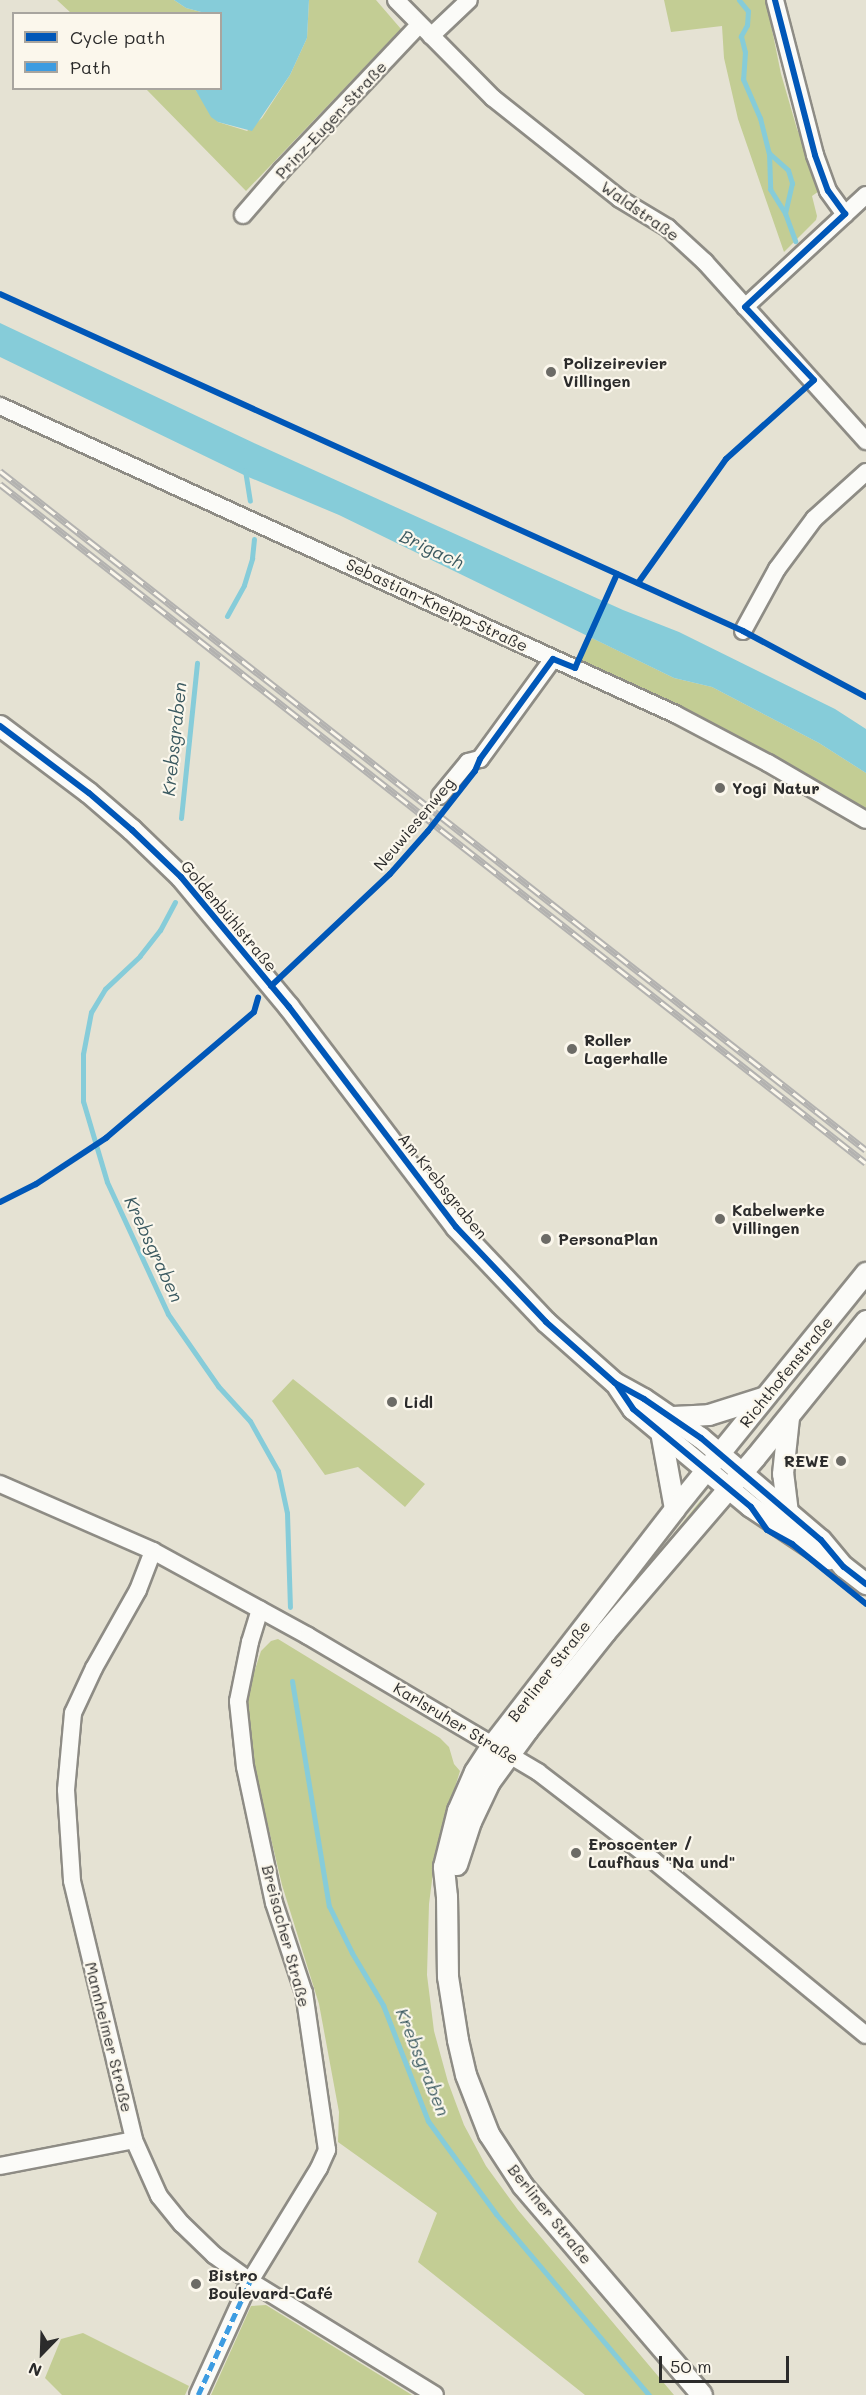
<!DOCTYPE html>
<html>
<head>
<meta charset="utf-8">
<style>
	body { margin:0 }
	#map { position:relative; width:866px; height:2395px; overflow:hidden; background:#e5e2d3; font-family:Mali,sans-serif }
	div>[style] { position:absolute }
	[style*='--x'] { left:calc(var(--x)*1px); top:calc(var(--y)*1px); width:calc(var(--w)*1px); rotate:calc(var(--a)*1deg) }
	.green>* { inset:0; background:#c3cd94 }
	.water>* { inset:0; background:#86ccd9 }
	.stream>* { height:5px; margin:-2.5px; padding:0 2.5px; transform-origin:2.5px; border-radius:2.5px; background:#86ccd9 }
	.roads { filter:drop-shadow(2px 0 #8e8c85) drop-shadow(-2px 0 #8e8c85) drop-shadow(0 2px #8e8c85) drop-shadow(0 -2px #8e8c85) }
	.minor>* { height:16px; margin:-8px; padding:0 8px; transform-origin:8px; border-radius:8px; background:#fbfbf8 }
	.tertiary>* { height:20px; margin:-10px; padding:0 10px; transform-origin:10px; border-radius:10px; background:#fbfbf8 }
	.rail>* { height:7px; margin-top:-3.5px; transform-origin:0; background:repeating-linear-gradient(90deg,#fbf7ec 0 14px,#b3b2b0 0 28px); box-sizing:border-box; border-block:2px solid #b3b2b0 }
	.quiet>* { height:4.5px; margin-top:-2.25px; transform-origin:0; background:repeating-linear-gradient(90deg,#3d9ce1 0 9px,transparent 0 13.5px) }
	.cycleway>* { height:6px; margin:-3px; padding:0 3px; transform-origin:3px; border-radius:3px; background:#0057b8 }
	.dots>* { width:16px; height:16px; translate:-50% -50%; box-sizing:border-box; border:3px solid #fbf7ec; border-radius:50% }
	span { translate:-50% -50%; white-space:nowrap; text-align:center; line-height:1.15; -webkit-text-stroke:4.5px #fbf7ec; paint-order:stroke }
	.street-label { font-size:16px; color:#2b2b2b }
	.poi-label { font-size:16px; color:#2b2b2b; font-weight:700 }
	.left { translate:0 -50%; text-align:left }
	.right { translate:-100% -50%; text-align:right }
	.water-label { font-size:18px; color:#3a5960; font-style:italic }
	.legend { position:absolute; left:12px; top:12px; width:210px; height:78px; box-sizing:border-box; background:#fbf7ec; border:2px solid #a8a59f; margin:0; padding:8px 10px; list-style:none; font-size:18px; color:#2b2b2b }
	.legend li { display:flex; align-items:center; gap:12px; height:30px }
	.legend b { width:30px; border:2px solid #a8a59f }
	.north { position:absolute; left:12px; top:2323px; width:60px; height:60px; -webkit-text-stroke:4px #fbf7ec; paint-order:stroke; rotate:203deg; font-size:16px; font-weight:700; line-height:24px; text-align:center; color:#2b2b2b }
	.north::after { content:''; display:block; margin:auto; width:21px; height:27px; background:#2b2b2b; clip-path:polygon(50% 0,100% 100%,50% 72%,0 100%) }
	.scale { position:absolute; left:659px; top:2356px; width:130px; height:27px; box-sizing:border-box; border:3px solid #2b2b2b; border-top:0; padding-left:8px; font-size:18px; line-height:21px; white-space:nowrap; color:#2b2b2b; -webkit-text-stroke:4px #fbf7ec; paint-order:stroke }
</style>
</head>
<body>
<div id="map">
	<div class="green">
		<div style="clip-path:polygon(57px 0,174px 0,186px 8px,205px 13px,71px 13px)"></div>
		<div style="clip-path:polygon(309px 0,376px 0,401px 29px,246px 191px,146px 89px,195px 89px,218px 122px,247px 131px,262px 118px,290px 75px,307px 38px)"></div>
		<div style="clip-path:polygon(664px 0,766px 0,781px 74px,797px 129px,822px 189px,812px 196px,817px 216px,816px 220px,784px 252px,738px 119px,724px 58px,722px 26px,671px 32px)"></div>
		<div style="clip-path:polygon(592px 638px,674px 678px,712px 687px,819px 743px,866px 773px,866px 820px,575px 668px)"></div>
		<div style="clip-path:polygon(293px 1379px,425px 1484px,405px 1507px,358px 1467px,325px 1475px,272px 1401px)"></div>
		<div style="clip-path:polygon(701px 1500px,705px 1504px,527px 1715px)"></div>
		<div style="clip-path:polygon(278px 1639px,440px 1738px,449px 1747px,454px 1764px,460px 1771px,436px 1849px,429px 1904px,427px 1975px,434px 2031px,448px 2082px,464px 2125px,486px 2166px,518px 2210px,674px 2395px,585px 2395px,418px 2262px,437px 2213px,338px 2142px,339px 2112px,319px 2004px,282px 1885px,255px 1771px,244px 1703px,261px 1651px,271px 1641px)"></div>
		<div style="clip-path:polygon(266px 2305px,412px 2395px,211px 2395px,251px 2306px)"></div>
		<div style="clip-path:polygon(83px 2333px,189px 2386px,185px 2395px,62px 2395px,45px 2378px,61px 2339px)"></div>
	</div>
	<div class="water">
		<div style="clip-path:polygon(174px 0,309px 0,307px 38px,290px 75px,252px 131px,218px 122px,211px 117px,195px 89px,220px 88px,220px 14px,205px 13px,186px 8px)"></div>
		<div style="clip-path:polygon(0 323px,254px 443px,623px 610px,679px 632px,835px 709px,866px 729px,866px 773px,819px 743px,712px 687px,674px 678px,339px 515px,246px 476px,0 357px)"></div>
	</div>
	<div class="stream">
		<div style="--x:739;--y:0;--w:14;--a:51"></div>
		<div style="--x:748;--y:11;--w:14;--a:94"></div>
		<div style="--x:747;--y:25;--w:13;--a:119"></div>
		<div style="--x:741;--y:36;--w:16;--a:76"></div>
		<div style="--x:745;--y:52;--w:27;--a:94"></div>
		<div style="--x:743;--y:79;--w:43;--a:66.4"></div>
		<div style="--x:760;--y:118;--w:36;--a:76"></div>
		<div style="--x:769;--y:153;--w:36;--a:88"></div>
		<div style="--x:770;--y:189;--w:28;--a:58"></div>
		<div style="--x:785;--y:213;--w:30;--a:70"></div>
		<div style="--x:769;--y:153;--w:25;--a:42"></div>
		<div style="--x:788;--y:170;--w:14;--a:73"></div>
		<div style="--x:792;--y:183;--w:31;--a:103"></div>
		<div style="--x:245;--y:470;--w:31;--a:81"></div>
		<div style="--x:227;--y:616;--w:35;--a:-61"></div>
		<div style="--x:244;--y:585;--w:28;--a:-73"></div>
		<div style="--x:252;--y:558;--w:19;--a:-84"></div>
		<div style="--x:181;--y:818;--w:156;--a:-84.1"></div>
		<div style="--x:175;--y:902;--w:32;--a:118"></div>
		<div style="--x:160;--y:930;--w:33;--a:128"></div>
		<div style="--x:140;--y:956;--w:48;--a:136.7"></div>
		<div style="--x:105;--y:989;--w:27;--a:121"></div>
		<div style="--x:91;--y:1012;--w:43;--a:100.8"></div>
		<div style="--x:83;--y:1054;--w:47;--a:90"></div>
		<div style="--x:83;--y:1101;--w:84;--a:73.5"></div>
		<div style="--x:107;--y:1182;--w:145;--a:65.2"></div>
		<div style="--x:168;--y:1314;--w:88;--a:55.2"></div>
		<div style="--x:218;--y:1386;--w:47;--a:47.6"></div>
		<div style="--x:250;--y:1421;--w:57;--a:60.8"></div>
		<div style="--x:278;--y:1471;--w:43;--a:77.9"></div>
		<div style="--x:287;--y:1513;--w:94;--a:88.2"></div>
		<div style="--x:292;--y:1681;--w:228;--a:80.7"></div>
		<div style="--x:329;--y:1906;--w:52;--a:63.9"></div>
		<div style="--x:352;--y:1953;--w:61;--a:59.2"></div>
		<div style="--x:383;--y:2005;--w:124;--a:68.8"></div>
		<div style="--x:428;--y:2121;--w:115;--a:53.8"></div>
		<div style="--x:496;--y:2214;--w:237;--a:49.8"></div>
	</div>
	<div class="roads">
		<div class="minor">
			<div style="--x:396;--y:0;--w:138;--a:45.3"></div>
			<div style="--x:493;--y:98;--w:162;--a:38.5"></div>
			<div style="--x:620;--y:199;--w:56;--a:31.1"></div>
			<div style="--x:668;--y:228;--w:50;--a:42.6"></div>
			<div style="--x:705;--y:262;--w:241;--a:48"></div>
			<div style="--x:775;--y:0;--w:160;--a:75.5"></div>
			<div style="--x:815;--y:155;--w:38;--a:70"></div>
			<div style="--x:828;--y:191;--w:29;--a:54"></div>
			<div style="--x:431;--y:36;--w:52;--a:-43.5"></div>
			<div style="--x:243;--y:215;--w:60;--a:-49.1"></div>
			<div style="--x:282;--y:170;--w:199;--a:-46.6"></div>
			<div style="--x:745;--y:307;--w:165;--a:-42.8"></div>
			<div style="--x:0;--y:406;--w:742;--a:24.53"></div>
			<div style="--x:675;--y:714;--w:105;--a:27.8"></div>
			<div style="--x:768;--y:763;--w:113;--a:30.2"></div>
			<div style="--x:743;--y:631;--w:71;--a:-61.3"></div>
			<div style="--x:777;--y:569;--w:62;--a:-53.5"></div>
			<div style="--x:814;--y:519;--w:70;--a:-42.1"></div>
			<div style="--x:440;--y:796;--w:44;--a:-50.5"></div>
			<div style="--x:468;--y:762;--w:12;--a:-14"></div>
			<div style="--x:480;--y:759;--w:124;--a:-53.9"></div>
			<div style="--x:0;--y:1484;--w:167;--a:23.6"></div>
			<div style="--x:153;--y:1551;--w:177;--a:28.7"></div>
			<div style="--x:308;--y:1636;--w:267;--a:30.6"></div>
			<div style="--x:538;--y:1772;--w:146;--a:37.5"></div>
			<div style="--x:654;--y:1861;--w:274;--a:39.4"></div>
			<div style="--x:153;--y:1551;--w:42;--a:111"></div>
			<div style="--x:138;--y:1590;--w:90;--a:119.4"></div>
			<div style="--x:94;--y:1668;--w:50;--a:115"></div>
			<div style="--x:73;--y:1713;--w:77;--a:95.2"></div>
			<div style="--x:66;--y:1790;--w:91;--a:86.2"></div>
			<div style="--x:72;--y:1881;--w:266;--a:76.5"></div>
			<div style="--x:134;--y:2140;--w:61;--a:65.9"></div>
			<div style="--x:159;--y:2196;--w:36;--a:51"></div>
			<div style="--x:182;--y:2224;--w:45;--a:44.1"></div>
			<div style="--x:214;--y:2255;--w:44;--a:35.8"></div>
			<div style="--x:250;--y:2281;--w:217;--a:31.6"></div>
			<div style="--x:0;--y:2166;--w:136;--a:-11"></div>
			<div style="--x:198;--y:2395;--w:125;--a:-65.5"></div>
			<div style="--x:250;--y:2281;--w:132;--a:-58.6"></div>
			<div style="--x:319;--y:2168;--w:20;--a:-66"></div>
			<div style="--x:327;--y:2150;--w:159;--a:-98.3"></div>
			<div style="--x:304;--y:1993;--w:95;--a:-108.4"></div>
			<div style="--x:274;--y:1903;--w:139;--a:-102"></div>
			<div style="--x:245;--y:1767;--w:66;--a:-96.1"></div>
			<div style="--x:238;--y:1701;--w:60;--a:-78.5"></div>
			<div style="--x:250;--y:1642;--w:34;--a:-73"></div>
		</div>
		<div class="tertiary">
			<div style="--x:0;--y:726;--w:111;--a:37"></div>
			<div style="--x:89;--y:793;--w:57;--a:40.7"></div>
			<div style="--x:132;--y:830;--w:68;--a:43.8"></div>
			<div style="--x:181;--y:877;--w:169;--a:50.3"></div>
			<div style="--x:289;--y:1007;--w:276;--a:52.8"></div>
			<div style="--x:456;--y:1227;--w:131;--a:46.5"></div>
			<div style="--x:546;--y:1322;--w:92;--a:41.5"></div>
			<div style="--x:615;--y:1383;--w:33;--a:29"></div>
			<div style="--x:644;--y:1399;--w:69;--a:34.4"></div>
			<div style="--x:701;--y:1438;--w:157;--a:40.4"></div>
			<div style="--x:821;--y:1540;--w:35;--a:50"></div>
			<div style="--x:844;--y:1567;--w:28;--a:38"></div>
			<div style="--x:618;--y:1387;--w:27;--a:56"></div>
			<div style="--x:633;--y:1409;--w:153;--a:39.7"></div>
			<div style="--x:751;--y:1507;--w:94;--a:33.7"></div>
			<div style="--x:673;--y:1417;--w:36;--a:-3"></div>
			<div style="--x:709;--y:1415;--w:57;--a:-17.5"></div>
			<div style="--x:661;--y:1432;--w:78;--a:79.7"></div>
			<div style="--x:788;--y:1513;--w:39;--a:-97"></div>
			<div style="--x:783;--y:1474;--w:56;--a:-83.9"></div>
			<div style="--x:457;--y:1865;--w:45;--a:-72"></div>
			<div style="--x:471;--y:1822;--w:44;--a:-64.6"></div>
			<div style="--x:490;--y:1782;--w:64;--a:-53.8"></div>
			<div style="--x:528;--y:1730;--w:125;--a:-51.5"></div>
			<div style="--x:606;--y:1632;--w:230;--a:-49.4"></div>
			<div style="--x:756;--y:1457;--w:175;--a:-51"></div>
			<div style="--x:702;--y:2395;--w:275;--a:-130.6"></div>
			<div style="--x:523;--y:2186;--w:62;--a:-123.2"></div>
			<div style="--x:489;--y:2134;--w:63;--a:-111.3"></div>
			<div style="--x:466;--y:2075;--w:36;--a:-103"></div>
			<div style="--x:458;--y:2040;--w:64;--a:-99"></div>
			<div style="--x:448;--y:1977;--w:80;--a:-90.7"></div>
			<div style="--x:447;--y:1897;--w:30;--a:-96"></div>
			<div style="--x:444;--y:1867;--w:58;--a:-76"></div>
			<div style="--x:458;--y:1811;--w:43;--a:-66.4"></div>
			<div style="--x:475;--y:1772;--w:31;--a:-57"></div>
			<div style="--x:492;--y:1746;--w:299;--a:-52.3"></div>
			<div style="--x:675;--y:1509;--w:304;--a:-51"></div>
		</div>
	</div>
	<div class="rail">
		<div style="--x:0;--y:471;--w:1100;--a:38.1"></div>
		<div style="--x:0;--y:484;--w:1100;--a:38.1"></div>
	</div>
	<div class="quiet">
		<div style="--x:198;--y:2395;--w:125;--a:-65.5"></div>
	</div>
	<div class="cycleway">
		<div style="--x:0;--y:294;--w:816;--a:24.4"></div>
		<div style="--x:743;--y:631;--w:140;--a:28.2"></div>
		<div style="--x:638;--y:583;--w:152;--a:-54.6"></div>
		<div style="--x:726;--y:459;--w:118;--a:-41.9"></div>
		<div style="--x:814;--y:380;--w:100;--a:-133.4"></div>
		<div style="--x:745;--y:307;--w:137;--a:-42.9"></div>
		<div style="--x:845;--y:214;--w:29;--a:-126"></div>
		<div style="--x:828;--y:191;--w:38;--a:-110"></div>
		<div style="--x:815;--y:155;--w:160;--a:-104.5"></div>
		<div style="--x:0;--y:726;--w:111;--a:37"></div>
		<div style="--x:89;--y:793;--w:57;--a:40.7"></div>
		<div style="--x:132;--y:830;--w:68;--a:43.8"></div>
		<div style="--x:181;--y:877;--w:169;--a:50.3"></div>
		<div style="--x:289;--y:1007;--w:276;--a:52.8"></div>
		<div style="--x:456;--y:1227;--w:131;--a:46.5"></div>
		<div style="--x:546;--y:1322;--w:92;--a:41.5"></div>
		<div style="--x:615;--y:1383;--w:33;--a:29"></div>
		<div style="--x:644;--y:1399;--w:69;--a:34.4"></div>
		<div style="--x:701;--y:1438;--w:157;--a:40.4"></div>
		<div style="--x:821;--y:1540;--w:35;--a:50"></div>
		<div style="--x:844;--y:1567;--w:28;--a:38"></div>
		<div style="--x:271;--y:986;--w:163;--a:-43.3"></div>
		<div style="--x:390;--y:874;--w:57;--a:-48.5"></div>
		<div style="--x:428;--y:831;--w:76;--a:-51.9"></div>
		<div style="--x:475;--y:771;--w:13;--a:-67"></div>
		<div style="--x:480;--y:759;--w:124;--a:-53.9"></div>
		<div style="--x:553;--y:659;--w:24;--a:22"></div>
		<div style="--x:575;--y:668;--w:103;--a:-65.9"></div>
		<div style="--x:0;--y:1202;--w:40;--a:-26.6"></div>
		<div style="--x:36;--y:1184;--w:84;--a:-33.3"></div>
		<div style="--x:106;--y:1138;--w:194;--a:-40.4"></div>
		<div style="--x:254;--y:1012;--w:15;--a:-74"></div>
		<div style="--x:617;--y:1385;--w:29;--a:56"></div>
		<div style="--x:633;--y:1409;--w:153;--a:39.7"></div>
		<div style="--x:751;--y:1507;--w:28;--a:55"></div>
		<div style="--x:767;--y:1530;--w:29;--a:29"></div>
		<div style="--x:792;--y:1544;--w:95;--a:39"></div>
	</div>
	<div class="dots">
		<div style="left:551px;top:372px;background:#6c6b66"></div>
		<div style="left:720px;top:788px;background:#6c6b66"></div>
		<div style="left:572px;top:1049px;background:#6c6b66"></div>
		<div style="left:720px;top:1219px;background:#6c6b66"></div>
		<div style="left:546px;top:1239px;background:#6c6b66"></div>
		<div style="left:392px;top:1402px;background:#6c6b66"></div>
		<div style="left:841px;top:1461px;background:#6c6b66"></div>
		<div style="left:576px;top:1853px;background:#6c6b66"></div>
		<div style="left:196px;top:2284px;background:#6c6b66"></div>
	</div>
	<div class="street-label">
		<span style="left:331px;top:120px;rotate:-47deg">Prinz-Eugen-Straße</span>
		<span style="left:640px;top:211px;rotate:35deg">Waldstraße</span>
		<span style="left:437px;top:605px;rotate:25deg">Sebastian-Kneipp-Straße</span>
		<span style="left:414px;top:824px;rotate:-50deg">Neuwiesenweg</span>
		<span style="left:229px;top:916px;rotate:50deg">Goldenbühlstraße</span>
		<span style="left:443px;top:1186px;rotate:51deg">Am Krebsgraben</span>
		<span style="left:786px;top:1372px;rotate:-51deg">Richthofenstraße</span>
		<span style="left:549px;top:1671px;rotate:-52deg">Berliner Straße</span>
		<span style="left:456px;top:1723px;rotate:31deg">Karlsruher Straße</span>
		<span style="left:286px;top:1936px;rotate:75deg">Breisacher Straße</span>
		<span style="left:109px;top:2037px;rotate:76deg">Mannheimer Straße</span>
		<span style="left:550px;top:2214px;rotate:51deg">Berliner Straße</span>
	</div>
	<div class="poi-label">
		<span class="left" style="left:563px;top:372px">Polizeirevier<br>Villingen</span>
		<span class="left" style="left:732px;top:788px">Yogi Natur</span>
		<span class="left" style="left:584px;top:1049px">Roller<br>Lagerhalle</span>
		<span class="left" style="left:732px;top:1219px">Kabelwerke<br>Villingen</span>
		<span class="left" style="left:558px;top:1239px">PersonaPlan</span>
		<span class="left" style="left:404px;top:1402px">Lidl</span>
		<span class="right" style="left:829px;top:1461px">REWE</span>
		<span class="left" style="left:588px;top:1853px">Eroscenter /<br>Laufhaus "Na und"</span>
		<span class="left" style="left:208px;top:2284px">Bistro<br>Boulevard-Café</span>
	</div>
	<div class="water-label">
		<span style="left:432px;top:549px;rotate:25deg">Brigach</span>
		<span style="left:174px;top:739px;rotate:-84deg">Krebsgraben</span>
		<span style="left:154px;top:1249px;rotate:65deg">Krebsgraben</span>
		<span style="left:423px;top:2062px;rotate:68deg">Krebsgraben</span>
	</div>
	<ul class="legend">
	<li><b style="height:8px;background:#0057b8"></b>Cycle path</li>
	<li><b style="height:8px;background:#3d9ce1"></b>Path</li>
	</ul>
	<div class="north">N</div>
	<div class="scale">50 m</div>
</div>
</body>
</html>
